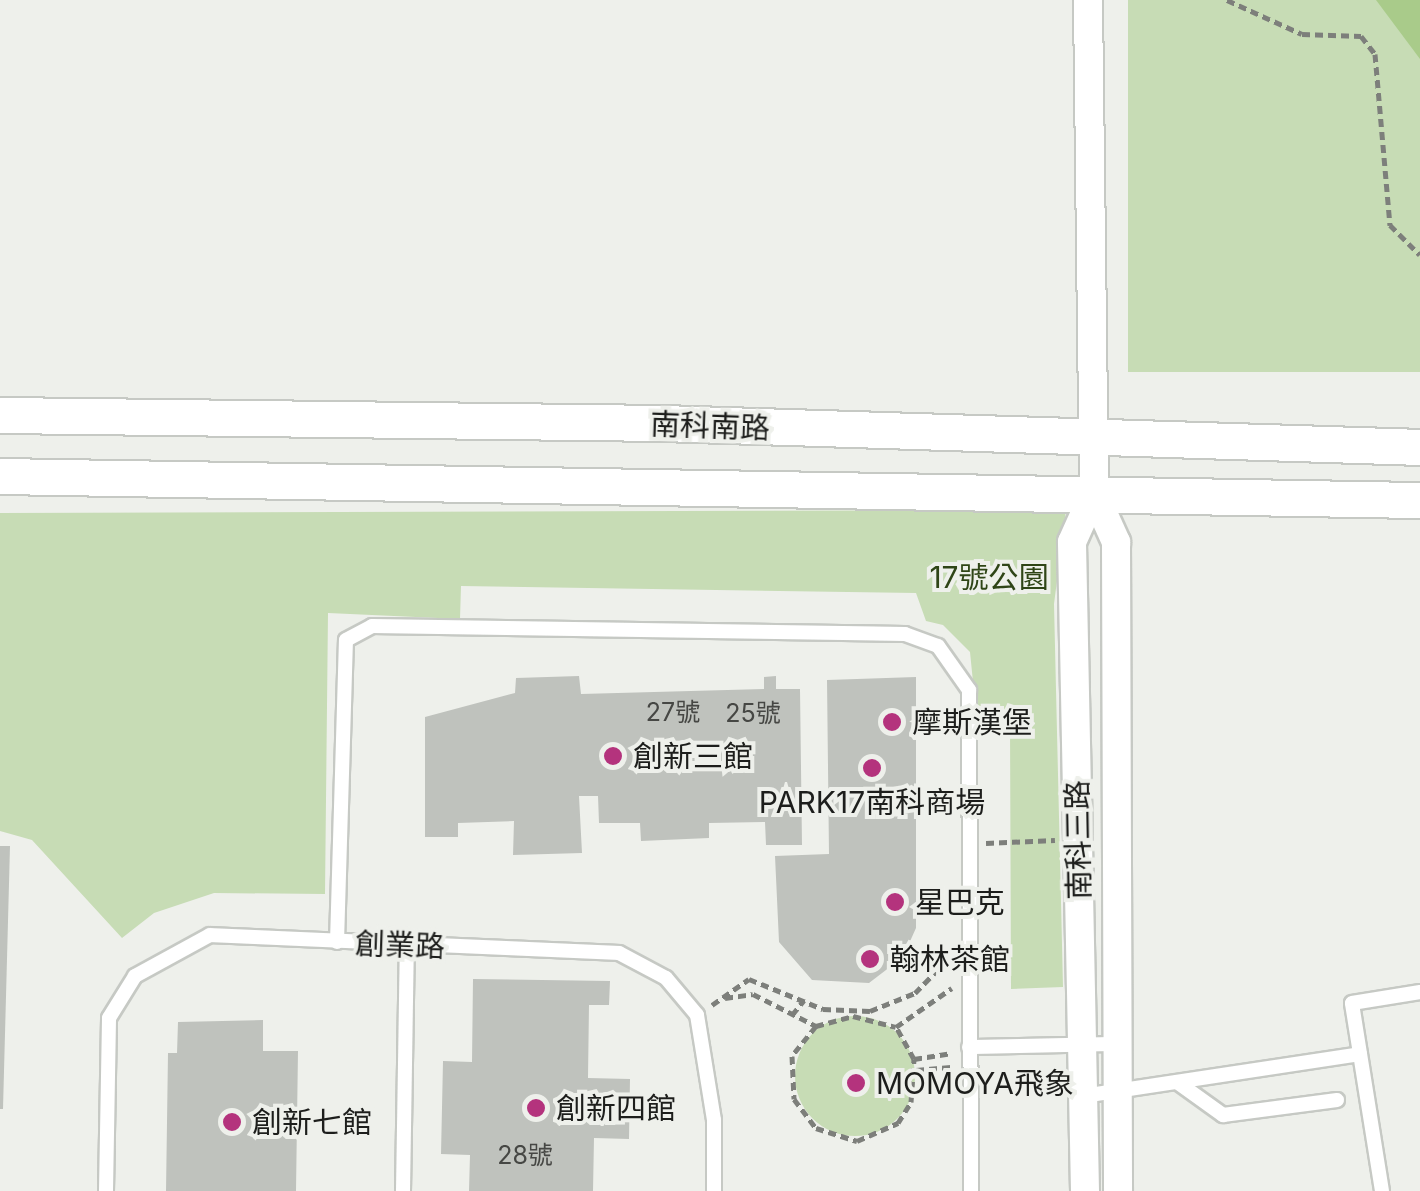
<!DOCTYPE html>
<html>
<head>
<meta charset="utf-8">
<style>
	body { margin:0 }
	#map { position:relative; width:1420px; height:1191px; overflow:hidden; background:#eef0eb; font-family:Inter,"Noto Sans TC",sans-serif }
	div>[style] { position:absolute }
	[style*='--x'] { left:calc(var(--x)*1px); top:calc(var(--y)*1px); width:calc(var(--w)*1px); rotate:calc(var(--a)*1deg) }
	.green>* { inset:0; background:#c7dcb5; transform-origin:0 0 }
	.round { border-radius:50% }
	.water>* { inset:0; background:#a9cb8a }
	.building>* { inset:0; background:#bfc2bd }
	.path>* { height:5px; margin-top:-2.5px; transform-origin:0; background:repeating-linear-gradient(90deg,#7d7f7b 0 8px,transparent 0 13px) }
	.roads { filter:drop-shadow(2px 0 #c6c9c4) drop-shadow(-2px 0 #c6c9c4) drop-shadow(0 2px #c6c9c4) drop-shadow(0 -2px #c6c9c4) }
	.service>* { height:14px; margin:-7px; padding:0 7px; transform-origin:7px; border-radius:7px; background:#fff }
	.minor>* { height:28px; margin:-14px; padding:0 14px; transform-origin:14px; border-radius:14px; background:#fff }
	.tertiary>* { height:35px; margin:-17.5px; padding:0 17.5px; transform-origin:17.5px; border-radius:17.5px; background:#fff }
	.dots>* { width:28px; height:28px; translate:-50% -50%; box-sizing:border-box; border:5px solid #eef0eb; border-radius:50% }
	span { translate:-50% -50%; white-space:nowrap; text-align:center; line-height:1.15; -webkit-text-stroke:8px #eef0eb; paint-order:stroke }
	.number-label { font-size:25px; color:#464744 }
	.number-label span { -webkit-text-stroke-width:0 }
	.street-label { font-size:30px; color:#1d1e1c }
	.park-label { font-size:30px; color:#2f4517 }
	.poi-label { font-size:30px; color:#1d1e1c }
	.left { translate:0 -50%; text-align:left }
</style>
</head>
<body>
<div id="map">
	<div class="green">
		<div style="left:1128px;top:0;width:292px;height:372px"></div>
		<div style="clip-path:polygon(1066px 510px,1054px 604px,1063px 987px,1011px 989px,1010px 723px,977px 722px,970px 652px,943px 625px,926px 621px,916px 593px,461px 586px,460px 619px,328px 613px,325px 894px,214px 893px,154px 913px,122px 938px,32px 840px,0 831px,0 513px)"></div>
		<div class="round" style="left:795px;top:1016px;width:120px;height:120px"></div>
	</div>
	<div class="water">
		<div style="clip-path:polygon(1376px 0,1420px 0,1420px 59px)"></div>
	</div>
	<div class="building">
		<div style="clip-path:polygon(579px 676px,581px 694px,764px 689px,764px 677px,776px 676px,776px 689px,800px 689px,802px 845px,766px 845px,765px 822px,709px 823px,709px 838px,641px 841px,640px 823px,599px 823px,598px 796px,579px 796px,582px 853px,513px 855px,514px 821px,458px 823px,458px 837px,425px 837px,425px 717px,515px 693px,516px 678px)"></div>
		<div style="clip-path:polygon(916px 677px,916px 928px,903px 957px,869px 983px,812px 980px,779px 942px,775px 856px,829px 854px,827px 680px)"></div>
		<div style="clip-path:polygon(0 846px,10px 846px,3px 1109px,0 1109px)"></div>
		<div style="clip-path:polygon(473px 979px,610px 981px,609px 1005px,589px 1005px,588px 1078px,630px 1079px,629px 1139px,594px 1138px,593px 1191px,469px 1191px,470px 1155px,441px 1154px,443px 1061px,472px 1062px)"></div>
		<div style="clip-path:polygon(263px 1020px,263px 1051px,298px 1051px,296px 1191px,166px 1191px,168px 1053px,177px 1053px,178px 1022px)"></div>
	</div>
	<div class="path">
		<div style="--x:1227;--y:0;--w:82;--a:24.4"></div>
		<div style="--x:1302;--y:34;--w:59;--a:1.9"></div>
		<div style="--x:1361;--y:36;--w:23;--a:52"></div>
		<div style="--x:1375;--y:54;--w:172;--a:85"></div>
		<div style="--x:1390;--y:225;--w:42;--a:45"></div>
		<div style="--x:986;--y:843;--w:69;--a:-2.5"></div>
		<div style="--x:725;--y:998;--w:28;--a:-8"></div>
		<div style="--x:753;--y:994;--w:71;--a:26.9"></div>
		<div style="--x:816;--y:1026;--w:38;--a:-15"></div>
		<div style="--x:853;--y:1016;--w:44;--a:14.3"></div>
		<div style="--x:896;--y:1027;--w:68;--a:-34.9"></div>
		<div style="--x:712;--y:1005;--w:45;--a:-35.1"></div>
		<div style="--x:749;--y:979;--w:80;--a:22.1"></div>
		<div style="--x:823;--y:1009;--w:47;--a:2.4"></div>
		<div style="--x:870;--y:1011;--w:48;--a:-21.8"></div>
		<div style="--x:915;--y:993;--w:50;--a:-45.8"></div>
		<div style="--x:792;--y:1015;--w:19;--a:-51"></div>
		<div style="--x:816;--y:1026;--w:38;--a:129"></div>
		<div style="--x:792;--y:1056;--w:43;--a:87.3"></div>
		<div style="--x:794;--y:1099;--w:36;--a:53"></div>
		<div style="--x:816;--y:1128;--w:43;--a:17.6"></div>
		<div style="--x:857;--y:1141;--w:45;--a:-23.7"></div>
		<div style="--x:898;--y:1123;--w:25;--a:-58"></div>
		<div style="--x:911;--y:1102;--w:43;--a:-86"></div>
		<div style="--x:914;--y:1059;--w:37;--a:-119"></div>
		<div style="--x:914;--y:1059;--w:37;--a:-9"></div>
		<div style="--x:916;--y:1070;--w:35;--a:-5"></div>
		<div style="--x:918;--y:1081;--w:34;--a:5"></div>
	</div>
	<div class="roads">
		<div class="service">
			<div style="--x:337;--y:942;--w:302;--a:-88.3"></div>
			<div style="--x:346;--y:640;--w:30;--a:-28"></div>
			<div style="--x:372;--y:626;--w:533;--a:0.86"></div>
			<div style="--x:905;--y:634;--w:35;--a:20"></div>
			<div style="--x:938;--y:646;--w:54;--a:54.8"></div>
			<div style="--x:969;--y:690;--w:501;--a:89.77"></div>
			<div style="--x:969;--y:1047;--w:147;--a:-1.2"></div>
			<div style="--x:1177;--y:1082;--w:57;--a:35.7"></div>
			<div style="--x:1223;--y:1115;--w:115;--a:-7.5"></div>
			<div style="--x:1083;--y:1096;--w:280;--a:-8.6"></div>
			<div style="--x:106;--y:1191;--w:173;--a:-89"></div>
			<div style="--x:109;--y:1018;--w:49;--a:-58.2"></div>
			<div style="--x:135;--y:976;--w:85;--a:-28.7"></div>
			<div style="--x:210;--y:935;--w:409;--a:2.5"></div>
			<div style="--x:619;--y:953;--w:53;--a:28"></div>
			<div style="--x:666;--y:978;--w:48;--a:50"></div>
			<div style="--x:697;--y:1015;--w:106;--a:80.8"></div>
			<div style="--x:714;--y:1120;--w:71;--a:90"></div>
			<div style="--x:403;--y:1191;--w:246;--a:-89.1"></div>
			<div style="--x:1382;--y:1191;--w:190;--a:-99.1"></div>
			<div style="--x:1352;--y:1003;--w:69;--a:-9.2"></div>
		</div>
		<div class="minor">
			<div style="--x:1094;--y:493;--w:54;--a:65.8"></div>
			<div style="--x:1116;--y:542;--w:649;--a:89.82"></div>
			<div style="--x:1085;--y:1191;--w:649;--a:-91.15"></div>
			<div style="--x:1072;--y:542;--w:54;--a:-65.8"></div>
			<div style="--x:1094;--y:493;--w:493;--a:-90.7"></div>
		</div>
		<div class="tertiary">
			<div style="--x:0;--y:415;--w:662;--a:0.69"></div>
			<div style="--x:662;--y:423;--w:758;--a:1.81"></div>
			<div style="--x:0;--y:476;--w:1420;--a:0.97"></div>
		</div>
	</div>
	<div class="dots">
		<div style="left:892px;top:722px;background:#b4337d"></div>
		<div style="left:613px;top:756px;background:#b4337d"></div>
		<div style="left:872px;top:768px;background:#b4337d"></div>
		<div style="left:895px;top:902px;background:#b4337d"></div>
		<div style="left:870px;top:959px;background:#b4337d"></div>
		<div style="left:856px;top:1083px;background:#b4337d"></div>
		<div style="left:536px;top:1108px;background:#b4337d"></div>
		<div style="left:232px;top:1122px;background:#b4337d"></div>
	</div>
	<div class="number-label">
		<span style="left:673px;top:712px">27號</span>
		<span style="left:753px;top:713px">25號</span>
		<span style="left:525px;top:1155px">28號</span>
	</div>
	<div class="street-label">
		<span style="left:710px;top:426px;rotate:2deg">南科南路</span>
		<span style="left:1078px;top:840px;rotate:-91deg">南科三路</span>
		<span style="left:400px;top:945px;rotate:2deg">創業路</span>
	</div>
	<div class="park-label">
		<span style="left:989px;top:577px">17號公園</span>
	</div>
	<div class="poi-label">
		<span class="left" style="left:912px;top:722px">摩斯漢堡</span>
		<span class="left" style="left:633px;top:756px">創新三館</span>
		<span style="left:872px;top:802px">PARK17南科商場</span>
		<span class="left" style="left:915px;top:902px">星巴克</span>
		<span class="left" style="left:890px;top:959px">翰林茶館</span>
		<span class="left" style="left:876px;top:1083px">MOMOYA飛象</span>
		<span class="left" style="left:556px;top:1108px">創新四館</span>
		<span class="left" style="left:252px;top:1122px">創新七館</span>
	</div>
</div>
</body>
</html>
